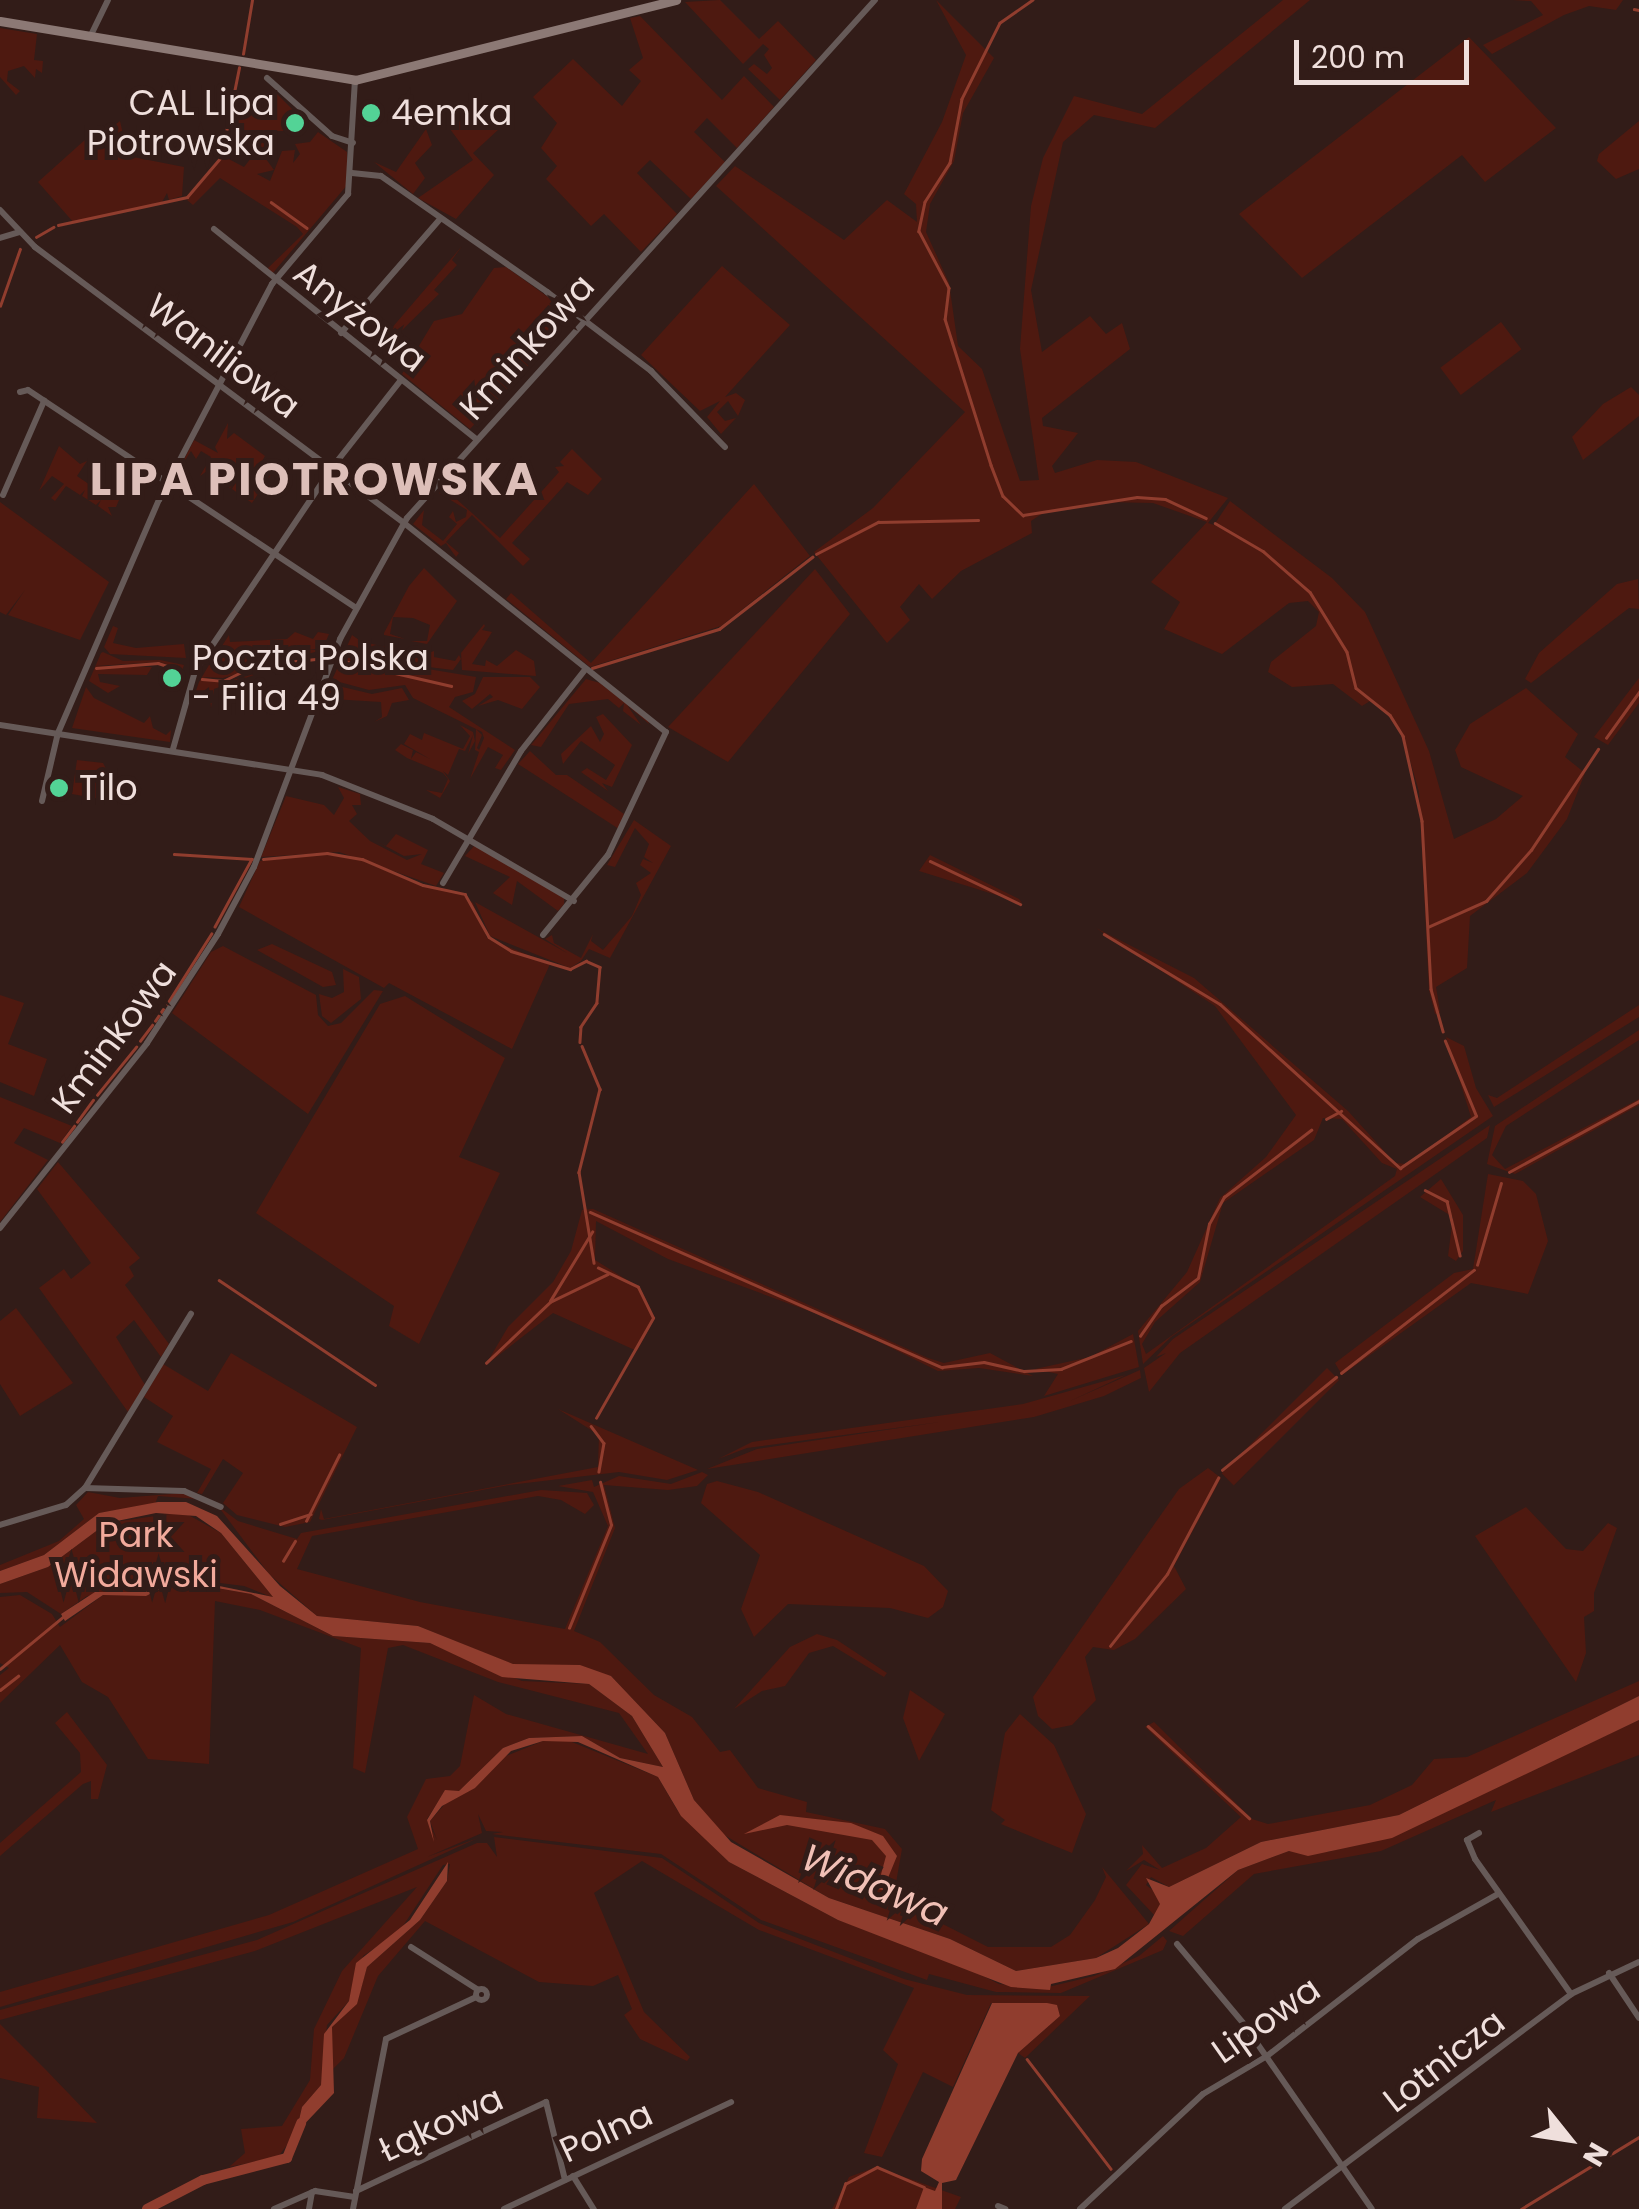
<!DOCTYPE html>
<html>
<head>
<meta charset="utf-8">
<style>
	body { margin:0 }
	#map { position:relative; width:1639px; height:2209px; overflow:hidden; background:#321c18; font-family:Poppins,sans-serif }
	div>[style] { position:absolute }
	[style*='--x'] { left:calc(var(--x)*1px); top:calc(var(--y)*1px); width:calc(var(--w)*1px); rotate:calc(var(--a)*1deg) }
	.green>* { inset:0; background:#4e1910; transform-origin:0 0 }
	.water>* { inset:0; background:#903d2e }
	.stream>* { height:2.5px; margin:-1.25px; padding:0 1.25px; transform-origin:1.25px; border-radius:1.25px; background:#903d2e }
	.river>* { height:10px; margin:-5px; padding:0 5px; transform-origin:5px; border-radius:5px; background:#903d2e }
	.minor>* { height:6px; margin:-3px; padding:0 3px; transform-origin:3px; border-radius:3px; background:#665a58 }
	.minor>.ring { margin:-3px; padding:0; box-sizing:content-box; background:none; border:6px solid #665a58; border-radius:50% }
	.secondary>* { height:9px; margin:-4.5px; padding:0 4.5px; transform-origin:4.5px; border-radius:4.5px; background:#8c7975 }
	.dots>* { width:28px; height:28px; translate:-50% -50%; box-sizing:border-box; border:5px solid #321c18; border-radius:50% }
	span { translate:-50% -50%; white-space:nowrap; text-align:center; line-height:1.15; -webkit-text-stroke:10px #321c18; paint-order:stroke }
	.poi-label { font-size:35px; color:#efdfdc }
	.right { translate:-100% -50%; text-align:right }
	.left { translate:0 -50%; text-align:left }
	.street-label { font-size:35px; color:#efdfdc }
	.park-label { font-size:35px; color:#f2aa9c }
	.water-label { font-size:38px; color:#f1c0b6; font-style:italic }
	.district-label { font-size:45px; color:#ddbfb9; font-weight:700; letter-spacing:2.5px }
	.north { position:absolute; left:1519px; top:2089px; width:100px; height:100px; -webkit-text-stroke:8px #321c18; paint-order:stroke; rotate:120deg; font-size:28px; font-weight:700; line-height:40px; text-align:center; color:#efdfdc }
	.north::after { content:''; display:block; margin:auto; width:35px; height:45px; background:#efdfdc; clip-path:polygon(50% 0,100% 100%,50% 72%,0 100%) }
	.scale { position:absolute; left:1294px; top:40px; width:175px; height:45px; box-sizing:border-box; border:5px solid #efdfdc; border-top:0; padding-left:12px; font-size:30px; line-height:35px; white-space:nowrap; color:#efdfdc; -webkit-text-stroke:8px #321c18; paint-order:stroke }
</style>
</head>
<body>
<div id="map">
	<div class="green">
		<div style="clip-path:polygon(720px 0,759px 39px,778px 21px,816px 60px,780px 100px,748px 69px,754px 64px,767px 74px,772px 68px,764px 55px,769px 49px,763px 44px,743px 64px,685px 2px)"></div>
		<div style="clip-path:polygon(936px 0,994px 58px,963px 113px,954px 161px,930px 204px,926px 232px,949px 283px,958px 346px,982px 369px,1020px 481px,1039px 480px,1020px 349px,1031px 206px,1043px 158px,1074px 96px,1142px 114px,1283px 0,1310px 0,1155px 128px,1094px 115px,1063px 142px,1031px 290px,1042px 352px,1090px 316px,1106px 334px,1122px 323px,1130px 349px,1042px 418px,1043px 426px,1078px 433px,1052px 466px,1055px 473px,1097px 460px,1136px 462px,1228px 498px,1208px 523px,1214px 525px,1230px 501px,1332px 578px,1365px 612px,1429px 751px,1454px 839px,1496px 819px,1523px 796px,1461px 767px,1455px 750px,1470px 724px,1526px 688px,1578px 734px,1565px 757px,1585px 773px,1567px 819px,1527px 873px,1470px 916px,1467px 968px,1436px 987px,1440px 1012px,1435px 1014px,1429px 990px,1419px 792px,1402px 732px,1388px 712px,1370px 701px,1362px 706px,1333px 684px,1292px 687px,1268px 672px,1271px 662px,1316px 626px,1319px 612px,1308px 601px,1289px 603px,1222px 654px,1164px 629px,1180px 602px,1151px 582px,1207px 522px,1153px 503px,1105px 502px,1043px 513px,1031px 521px,1032px 533px,961px 571px,932px 599px,919px 584px,900px 607px,910px 620px,887px 643px,814px 552px,873px 508px,965px 412px,716px 186px,735px 166px,844px 240px,887px 200px,917px 222px,916px 204px,904px 194px,942px 122px,966px 55px)"></div>
		<div style="clip-path:polygon(1512px 0,1623px 0,1616px 10px,1589px 6px,1564px 15px,1492px 54px,1483px 45px,1543px 15px,1531px 1px)"></div>
		<div style="clip-path:polygon(640px 16px,722px 100px,744px 76px,774px 107px,737px 148px,707px 118px,694px 132px,725px 162px,691px 199px,650px 160px,637px 173px,677px 214px,641px 252px,604px 214px,591px 226px,546px 179px,557px 166px,541px 148px,557px 123px,533px 97px,573px 59px,622px 106px,641px 81px,629px 70px,643px 58px,630px 18px)"></div>
		<div style="clip-path:polygon(0 28px,37px 34px,34px 60px,43px 61px,42px 73px,36px 69px,35px 78px,24px 66px,8px 71px,7px 81px,20px 91px,16px 95px,0 77px)"></div>
		<div style="clip-path:polygon(1469px 37px,1556px 128px,1485px 182px,1462px 155px,1302px 278px,1239px 214px)"></div>
		<div style="clip-path:polygon(277px 94px,307px 124px,292px 119px,284px 131px,274px 131px,266px 159px,274px 170px,257px 174px,270px 181px,282px 151px,295px 150px,293px 163px,300px 154px,295px 144px,310px 142px,318px 132px,347px 152px,348px 184px,272px 274px,268px 268px,303px 234px,297px 227px,220px 178px,193px 205px,187px 200px,223px 156px,244px 167px,259px 148px,236px 129px,239px 111px,244px 105px,256px 116px)"></div>
		<div style="clip-path:polygon(478px 107px,499px 129px,473px 153px,494px 175px,456px 219px,418px 198px,473px 160px,450px 129px)"></div>
		<div style="clip-path:polygon(120px 121px,128px 156px,184px 167px,182px 196px,169px 200px,167px 193px,162px 202px,74px 223px,38px 182px,87px 138px,92px 143px)"></div>
		<div style="clip-path:polygon(1639px 121px,1639px 169px,1616px 179px,1597px 161px,1599px 154px)"></div>
		<div style="clip-path:polygon(426px 129px,432px 145px,415px 163px,425px 178px,413px 194px,374px 162px,396px 172px)"></div>
		<div style="clip-path:polygon(462px 246px,452px 260px,457px 265px,434px 290px,439px 294px,395px 337px,407px 350px,391px 337px,373px 350px)"></div>
		<div style="clip-path:polygon(722px 266px,790px 325px,725px 397px,736px 393px,745px 400px,738px 416px,728px 401px,717px 412px,725px 421px,736px 418px,721px 434px,707px 417px,720px 401px,700px 411px,641px 355px)"></div>
		<div style="clip-path:polygon(506px 267px,562px 307px,560px 332px,470px 429px,402px 374px,434px 321px,462px 314px,494px 268px)"></div>
		<div style="left:1501px;top:322px;width:34px;height:76px;rotate:53deg"></div>
		<div style="clip-path:polygon(1631px 387px,1639px 395px,1639px 416px,1583px 460px,1572px 437px,1603px 404px)"></div>
		<div style="clip-path:polygon(228px 423px,227px 439px,234px 433px,265px 456px,261px 463px,276px 467px,252px 503px,232px 489px,236px 482px,230px 488px,207px 471px,200px 476px,211px 457px,201px 451px,196px 459px,191px 451px,178px 471px,194px 440px,218px 453px,215px 447px)"></div>
		<div style="clip-path:polygon(59px 446px,80px 464px,87px 461px,77px 476px,93px 487px,90px 493px,95px 488px,111px 500px,125px 486px,116px 507px,108px 507px,112px 516px,98px 506px,101px 500px,96px 505px,82px 496px,85px 490px,80px 495px,66px 486px,55px 501px,51px 498px,64px 484px,52px 476px,39px 491px)"></div>
		<div style="clip-path:polygon(572px 449px,602px 479px,588px 495px,567px 482px,563px 487px,512px 543px,530px 559px,523px 566px,472px 515px,446px 542px,459px 553px,456px 557px,446px 543px,441px 546px,413px 524px,424px 510px,422px 525px,443px 541px,457px 524px,449px 517px,453px 511px,456px 522px,466px 517px,467px 510px,439px 493px,444px 488px,500px 538px,559px 472px,555px 467px,564px 466px,560px 462px)"></div>
		<div style="clip-path:polygon(754px 484px,810px 556px,721px 626px,590px 667px,506px 599px,511px 593px,591px 663px)"></div>
		<div style="clip-path:polygon(0 502px,109px 582px,80px 640px,8px 615px,25px 590px,6px 615px,0 612px)"></div>
		<div style="clip-path:polygon(424px 568px,457px 601px,427px 644px,411px 641px,427px 641px,430px 625px,413px 618px,393px 617px,390px 634px,405px 639px,384px 635px,384px 633px,409px 586px)"></div>
		<div style="clip-path:polygon(815px 569px,850px 614px,728px 762px,668px 727px)"></div>
		<div style="clip-path:polygon(1638px 579px,1639px 609px,1629px 608px,1531px 683px,1525px 679px,1539px 653px,1617px 584px)"></div>
		<div style="clip-path:polygon(484px 624px,485px 626px,482px 630px,492px 632px,472px 664px,485px 666px,486px 660px,497px 666px,516px 650px,534px 661px,536px 676px,462px 670px,461px 653px)"></div>
		<div style="clip-path:polygon(113px 626px,118px 628px,113px 643px,136px 648px,184px 644px,186px 658px,110px 654px,104px 647px)"></div>
		<div style="clip-path:polygon(295px 632px,313px 639px,318px 632px,329px 634px,323px 648px,211px 663px,229px 635px,230px 642px,287px 639px)"></div>
		<div style="clip-path:polygon(352px 635px,392px 663px,476px 677px,473px 692px,455px 697px,449px 707px,515px 750px,501px 770px,495px 768px,503px 755px,488px 747px,470px 779px,479px 752px,475px 750px,476px 729px,482px 735px,477px 748px,479px 750px,484px 738px,482px 732px,413px 698px,405px 685px,369px 690px,332px 680px)"></div>
		<div style="clip-path:polygon(363px 642px,423px 655px,434px 651px,434px 657px,455px 661px,459px 655px,461px 659px,453px 670px,404px 664px)"></div>
		<div style="clip-path:polygon(304px 650px,322px 650px,223px 678px,203px 677px,222px 683px,268px 670px,214px 689px,211px 708px,209px 687px,193px 699px,199px 682px,209px 665px)"></div>
		<div style="clip-path:polygon(103px 652px,123px 661px,160px 660px,184px 665px,181px 674px,180px 668px,159px 662px,96px 666px,152px 667px,147px 675px,98px 674px,100px 682px,120px 686px,108px 693px,89px 681px,101px 653px)"></div>
		<div style="clip-path:polygon(483px 677px,530px 677px,540px 687px,522px 709px,498px 700px,478px 706px,493px 697px,490px 694px,472px 709px,462px 701px,475px 694px)"></div>
		<div style="clip-path:polygon(1639px 678px,1639px 703px,1608px 745px,1594px 737px)"></div>
		<div style="clip-path:polygon(586px 679px,600px 683px,648px 720px,649px 724px,627px 705px,641px 725px,623px 711px,624px 703px,619px 708px,608px 699px,569px 704px,541px 747px,531px 745px)"></div>
		<div style="clip-path:polygon(330px 684px,372px 694px,402px 688px,409px 700px,392px 703px,387px 716px,374px 722px,382px 717px,381px 702px,332px 699px,323px 714px)"></div>
		<div style="clip-path:polygon(86px 687px,94px 698px,144px 723px,150px 716px,153px 728px,166px 735px,171px 730px,170px 742px,72px 728px)"></div>
		<div style="clip-path:polygon(603px 714px,632px 745px,612px 787px,602px 783px,608px 791px,581px 772px,587px 768px,606px 780px,615px 765px,581px 741px,563px 764px,561px 754px,591px 726px,600px 742px,604px 734px,596px 717px)"></div>
		<div style="clip-path:polygon(460px 725px,473px 732px,475px 741px,468px 754px,473px 735px,465px 751px,459px 749px,448px 775px,443px 771px,450px 781px,440px 798px,426px 790px,442px 793px,448px 779px,443px 773px,407px 758px,395px 750px,401px 744px,413px 750px,411px 759px,416px 752px,430px 759px,404px 744px,410px 734px,422px 740px,424px 733px,463px 749px,470px 736px)"></div>
		<div style="clip-path:polygon(530px 751px,556px 775px,567px 775px,624px 814px,619px 829px,518px 764px)"></div>
		<div style="clip-path:polygon(77px 760px,103px 763px,110px 776px,111px 801px,72px 794px)"></div>
		<div style="clip-path:polygon(338px 787px,360px 794px,361px 805px,352px 805px,357px 814px,349px 821px,370px 841px,407px 860px,422px 854px,404px 856px,378px 842px,386px 846px,396px 834px,428px 850px,421px 864px,444px 873px,436px 886px,339px 852px,261px 857px,286px 796px,324px 805px,334px 815px,344px 798px)"></div>
		<div style="clip-path:polygon(634px 820px,671px 846px,610px 958px,589px 949px,581px 961px,570px 968px,490px 936px,475px 902px,567px 953px,545px 939px,552px 935px,554px 943px,581px 958px,593px 934px,591px 941px,603px 950px,632px 916px,641px 895px,636px 883px,651px 873px,640px 865px,643px 859px,653px 863px,644px 857px,649px 844px,635px 828px,615px 867px,607px 865px)"></div>
		<div style="clip-path:polygon(475px 845px,564px 898px,564px 904px,558px 911px,517px 881px,512px 905px,493px 893px,510px 877px,465px 856px)"></div>
		<div style="clip-path:polygon(320px 854px,358px 859px,422px 886px,459px 892px,473px 903px,487px 938px,550px 964px,512px 1049px,389px 983px,384px 988px,239px 907px,260px 861px)"></div>
		<div style="clip-path:polygon(930px 855px,1019px 899px,1022px 903px,919px 871px)"></div>
		<div style="clip-path:polygon(evenodd,1096px 928px,1194px 978px,1348px 1111px,1395px 1163px,1407px 1164px,1471px 1117px,1446px 1037px,1464px 1046px,1476px 1088px,1493px 1116px,1171px 1337px,1143px 1364px,1138px 1331px,1187px 1272px,1220px 1198px,1266px 1157px,1296px 1115px,1215px 1006px,1096px 928px,1323px 1118px,1342px 1119px,1382px 1163px,1397px 1169px,1395px 1176px,1146px 1354px,1142px 1344px,1155px 1322px,1200px 1282px,1223px 1203px,1314px 1140px,1323px 1118px)"></div>
		<div style="clip-path:polygon(272px 944px,332px 972px,336px 985px,323px 987px,257px 950px)"></div>
		<div style="clip-path:polygon(223px 946px,316px 995px,318px 1015px,328px 1026px,341px 1023px,374px 990px,383px 991px,308px 1114px,172px 1013px,211px 952px)"></div>
		<div style="clip-path:polygon(343px 969px,359px 977px,361px 999px,331px 1023px,322px 1016px,319px 994px,332px 998px,344px 992px)"></div>
		<div style="clip-path:polygon(0 995px,24px 1003px,8px 1044px,47px 1059px,34px 1096px,0 1082px)"></div>
		<div style="clip-path:polygon(405px 996px,505px 1058px,459px 1157px,500px 1173px,419px 1344px,389px 1326px,394px 1306px,256px 1213px,380px 1004px)"></div>
		<div style="clip-path:polygon(1639px 1005px,1639px 1017px,1494px 1107px,1488px 1095px,1497px 1098px)"></div>
		<div style="clip-path:polygon(1639px 1030px,1639px 1040px,1506px 1126px,1492px 1155px,1505px 1169px,1639px 1099px,1639px 1105px,1515px 1174px,1487px 1164px,1495px 1126px)"></div>
		<div style="clip-path:polygon(0 1097px,72px 1126px,60px 1143px,24px 1128px,14px 1143px,48px 1160px,0 1222px)"></div>
		<div style="clip-path:polygon(1490px 1125px,1487px 1138px,1180px 1353px,1149px 1392px,1144px 1368px,1166px 1353px,1156px 1357px,1173px 1339px)"></div>
		<div style="clip-path:polygon(58px 1162px,140px 1258px,129px 1267px,134px 1276px,125px 1285px,169px 1344px,161px 1357px,134px 1320px,116px 1337px,145px 1385px,128px 1412px,39px 1288px,64px 1269px,71px 1279px,91px 1263px,37px 1189px)"></div>
		<div style="clip-path:polygon(1488px 1174px,1523px 1181px,1536px 1194px,1548px 1241px,1528px 1294px,1471px 1283px,1342px 1375px,1335px 1363px,1454px 1273px,1473px 1269px)"></div>
		<div style="clip-path:polygon(1441px 1179px,1463px 1215px,1463px 1251px,1456px 1261px,1448px 1256px,1453px 1217px,1420px 1197px)"></div>
		<div style="clip-path:polygon(593px 1209px,928px 1358px,944px 1363px,990px 1353px,1033px 1376px,979px 1368px,938px 1371px,839px 1322px,668px 1259px,596px 1221px,595px 1260px,640px 1288px,655px 1318px,637px 1351px,553px 1313px,485px 1366px,508px 1327px,553px 1282px,571px 1251px,582px 1210px)"></div>
		<div style="clip-path:polygon(16px 1308px,73px 1383px,20px 1416px,0 1384px,0 1321px)"></div>
		<div style="clip-path:polygon(1133px 1334px,1139px 1367px,1044px 1396px,1058px 1374px,1035px 1369px,1090px 1357px)"></div>
		<div style="clip-path:polygon(231px 1353px,357px 1427px,310px 1522px,285px 1527px,237px 1515px,223px 1503px,243px 1473px,223px 1459px,202px 1494px,197px 1493px,211px 1469px,157px 1442px,173px 1416px,144px 1397px,163px 1364px,208px 1391px)"></div>
		<div style="left:1327px;top:1368px;width:17px;height:149px;rotate:45deg"></div>
		<div style="clip-path:polygon(1140px 1370px,1141px 1378px,1104px 1396px,1034px 1417px,707px 1469px,757px 1449px,940px 1422px,747px 1448px,718px 1459px,752px 1442px,1023px 1404px,1126px 1375px,1070px 1401px)"></div>
		<div style="clip-path:polygon(558px 1409px,698px 1470px,667px 1480px,619px 1472px,509px 1485px,322px 1520px,319px 1519px,321px 1509px,324px 1519px,598px 1467px,599px 1435px)"></div>
		<div style="clip-path:polygon(1208px 1468px,1221px 1478px,1174px 1566px,1186px 1589px,1135px 1639px,1114px 1650px,1093px 1647px,1085px 1657px,1096px 1700px,1072px 1725px,1052px 1729px,1038px 1716px,1033px 1697px,1179px 1489px)"></div>
		<div style="clip-path:polygon(702px 1472px,708px 1475px,697px 1486px,668px 1490px,604px 1485px,615px 1528px,574px 1631px,600px 1642px,654px 1695px,692px 1717px,720px 1752px,730px 1750px,758px 1788px,807px 1802px,806px 1812px,885px 1829px,902px 1849px,894px 1894px,919px 1912px,988px 1947px,1051px 1947px,1070px 1935px,1095px 1900px,1106px 1877px,1102px 1867px,1149px 1924px,1096px 1958px,1016px 1971px,950px 1939px,829px 1898px,721px 1833px,694px 1800px,665px 1733px,611px 1676px,512px 1664px,418px 1626px,317px 1616px,269px 1574px,218px 1506px,238px 1521px,297px 1539px,301px 1533px,541px 1490px,587px 1493px,594px 1505px,585px 1514px,561px 1500px,538px 1496px,312px 1536px,297px 1569px,420px 1602px,565px 1629px,608px 1526px,593px 1492px,558px 1486px,592px 1480px,594px 1487px,619px 1476px,671px 1484px)"></div>
		<div style="clip-path:polygon(717px 1481px,758px 1492px,924px 1566px,948px 1591px,943px 1607px,928px 1618px,890px 1608px,788px 1604px,754px 1637px,741px 1609px,760px 1555px,701px 1503px,707px 1484px)"></div>
		<div style="clip-path:polygon(88px 1492px,120px 1498px,184px 1493px,198px 1499px,158px 1496px,155px 1504px,99px 1513px,44px 1555px,0 1571px,0 1565px,59px 1541px,84px 1519px,76px 1505px)"></div>
		<div style="clip-path:polygon(1526px 1507px,1566px 1549px,1583px 1551px,1608px 1523px,1617px 1528px,1594px 1593px,1594px 1611px,1584px 1617px,1586px 1653px,1576px 1682px,1475px 1536px)"></div>
		<div style="clip-path:polygon(183px 1512px,221px 1533px,274px 1598px,244px 1586px,180px 1578px,145px 1592px,87px 1596px,61px 1614px,27px 1592px,0 1593px,0 1584px,48px 1567px,107px 1523px)"></div>
		<div style="clip-path:polygon(177px 1581px,251px 1594px,333px 1636px,430px 1643px,522px 1681px,589px 1684px,632px 1716px,663px 1767px,620px 1758px,582px 1736px,529px 1738px,503px 1748px,459px 1791px,445px 1791px,427px 1819px,437px 1840px,430px 1821px,451px 1797px,474px 1788px,501px 1758px,543px 1741px,567px 1740px,658px 1777px,677px 1810px,729px 1862px,838px 1920px,946px 1957px,999px 1984px,1044px 1988px,1094px 1976px,1139px 1956px,1163px 1936px,1167px 1941px,1163px 1950px,1061px 1993px,996px 1992px,929px 1974px,927px 1980px,761px 1920px,661px 1854px,492px 1834px,503px 1832px,486px 1831px,478px 1814px,482px 1833px,427px 1857px,478px 1838px,293px 1922px,0 2007px,0 1992px,269px 1915px,418px 1849px,407px 1817px,426px 1779px,450px 1776px,460px 1766px,474px 1695px,506px 1714px,648px 1754px,619px 1713px,498px 1682px,403px 1645px,388px 1648px,365px 1773px,353px 1768px,361px 1648px,260px 1610px,215px 1601px,209px 1764px,148px 1759px,108px 1697px,82px 1682px,60px 1645px,0 1703px,0 1675px,9px 1668px,0 1663px,0 1597px,20px 1595px,52px 1614px,60px 1627px,103px 1595px,151px 1595px)"></div>
		<div style="clip-path:polygon(817px 1634px,837px 1640px,887px 1673px,884px 1677px,833px 1646px,809px 1653px,785px 1686px,762px 1691px,734px 1709px,790px 1647px)"></div>
		<div style="clip-path:polygon(1639px 1681px,1639px 1696px,1399px 1815px,1261px 1842px,1169px 1887px,1151px 1877px,1146px 1885px,1163px 1898px,1155px 1916px,1126px 1885px,1142px 1864px,1160px 1870px,1144px 1860px,1126px 1871px,1143px 1854px,1142px 1845px,1162px 1868px,1206px 1848px,1241px 1817px,1145px 1727px,1154px 1722px,1252px 1819px,1268px 1824px,1370px 1805px,1412px 1785px,1434px 1759px,1467px 1757px)"></div>
		<div style="clip-path:polygon(910px 1690px,945px 1714px,919px 1761px,903px 1718px)"></div>
		<div style="clip-path:polygon(67px 1712px,107px 1765px,98px 1799px,91px 1799px,91px 1781px,83px 1784px,0 1856px,0 1843px,81px 1772px,80px 1753px,55px 1723px)"></div>
		<div style="clip-path:polygon(1020px 1714px,1054px 1745px,1086px 1814px,1072px 1853px,1001px 1824px,1005px 1820px,991px 1810px,1005px 1733px)"></div>
		<div style="clip-path:polygon(1639px 1720px,1639px 1755px,1491px 1812px,1496px 1800px,1381px 1851px,1254px 1874px,1183px 1936px,1169px 1931px,1238px 1870px,1289px 1851px,1328px 1852px,1398px 1832px)"></div>
		<div style="clip-path:polygon(494px 1837px,662px 1858px,759px 1923px,904px 1979px,967px 1995px,1090px 1996px,1025px 2058px,1018px 2053px,1060px 2016px,1057px 2006px,991px 2003px,953px 2087px,923px 2072px,882px 2157px,864px 2153px,898px 2064px,883px 2050px,914px 1988px,759px 1930px,642px 1861px,594px 1893px,644px 2012px,690px 2057px,687px 2061px,640px 2039px,624px 2015px,632px 2009px,618px 1975px,593px 1986px,539px 1982px,425px 1921px,378px 1976px,344px 2058px,331px 2071px,332px 2027px,356px 2004px,367px 1967px,420px 1920px,447px 1881px,450px 1864px,443px 1865px,399px 1932px,363px 1956px,349px 2001px,327px 2025px,321px 2085px,302px 2107px,296px 2133px,278px 2157px,229px 2167px,245px 2153px,241px 2129px,282px 2126px,310px 2080px,314px 2029px,342px 1971px,417px 1887px,255px 1951px,0 2020px,0 2010px,257px 1940px,477px 1843px,487px 1843px,497px 1857px)"></div>
		<div style="clip-path:polygon(0 2024px,47px 2071px,97px 2123px,37px 2118px,39px 2087px,0 2078px)"></div>
		<div style="clip-path:polygon(876px 2167px,961px 2197px,955px 2209px,832px 2209px,849px 2177px)"></div>
	</div>
	<div class="water">
		<div style="clip-path:polygon(158px 1502px,186px 1502px,217px 1516px,280px 1586px,317px 1616px,418px 1626px,513px 1664px,580px 1665px,611px 1676px,665px 1733px,694px 1800px,731px 1842px,829px 1898px,950px 1939px,1016px 1971px,1096px 1958px,1118px 1948px,1149px 1924px,1160px 1904px,1146px 1878px,1169px 1887px,1261px 1842px,1399px 1815px,1639px 1696px,1639px 1720px,1392px 1838px,1308px 1856px,1289px 1851px,1238px 1870px,1115px 1969px,1051px 1984px,1050px 1990px,1011px 1987px,838px 1920px,729px 1862px,681px 1816px,658px 1777px,578px 1742px,543px 1741px,511px 1751px,475px 1788px,442px 1806px,430px 1821px,434px 1842px,427px 1820px,445px 1790px,459px 1791px,503px 1748px,529px 1738px,582px 1736px,620px 1758px,663px 1767px,632px 1716px,589px 1684px,502px 1677px,430px 1643px,333px 1636px,251px 1594px,177px 1581px,146px 1596px,103px 1595px,65px 1621px,61px 1614px,95px 1592px,145px 1592px,180px 1578px,273px 1597px,221px 1533px,196px 1516px,156px 1513px,107px 1523px,48px 1567px,0 1584px,0 1571px,44px 1555px,99px 1513px)"></div>
		<div style="clip-path:polygon(780px 1815px,851px 1823px,883px 1836px,897px 1856px,883px 1890px,877px 1889px,886px 1856px,872px 1840px,787px 1825px,744px 1834px)"></div>
		<div style="clip-path:polygon(448px 1862px,447px 1881px,420px 1920px,367px 1967px,357px 2004px,332px 2027px,334px 2093px,296px 2133px,302px 2107px,321px 2085px,324px 2034px,349px 2001px,356px 1963px,410px 1920px)"></div>
		<div style="clip-path:polygon(992px 2003px,1047px 2003px,1057px 2005px,1060px 2016px,1018px 2053px,956px 2180px,942px 2183px,942px 2209px,916px 2209px,924px 2187px,935px 2191px,939px 2182px,921px 2171px,922px 2159px)"></div>
	</div>
	<div class="stream">
		<div style="--x:1033;--y:0;--w:40;--a:145.1"></div>
		<div style="--x:1000;--y:23;--w:85;--a:116.6"></div>
		<div style="--x:962;--y:99;--w:65;--a:100.6"></div>
		<div style="--x:950;--y:163;--w:46;--a:122.7"></div>
		<div style="--x:925;--y:202;--w:30;--a:102"></div>
		<div style="--x:919;--y:231;--w:64;--a:62.2"></div>
		<div style="--x:949;--y:288;--w:31;--a:97"></div>
		<div style="--x:945;--y:319;--w:153;--a:72.5"></div>
		<div style="--x:991;--y:465;--w:33;--a:69"></div>
		<div style="--x:1003;--y:496;--w:28;--a:44"></div>
		<div style="--x:1023;--y:515;--w:115;--a:-9"></div>
		<div style="--x:1137;--y:497;--w:28;--a:4"></div>
		<div style="--x:1165;--y:499;--w:45;--a:24.9"></div>
		<div style="--x:1634;--y:9;--w:5;--a:11"></div>
		<div style="--x:243;--y:54;--w:55;--a:-80.5"></div>
		<div style="--x:271;--y:202;--w:44;--a:35.8"></div>
		<div style="--x:58;--y:225;--w:132;--a:-12.2"></div>
		<div style="--x:187;--y:197;--w:52;--a:-49.6"></div>
		<div style="--x:221;--y:157;--w:91;--a:-78.6"></div>
		<div style="--x:36;--y:237;--w:20;--a:-30"></div>
		<div style="--x:0;--y:306;--w:60;--a:-70.7"></div>
		<div style="--x:1215;--y:523;--w:56;--a:30.3"></div>
		<div style="--x:1263;--y:551;--w:62;--a:41.1"></div>
		<div style="--x:1310;--y:592;--w:70;--a:58.3"></div>
		<div style="--x:1347;--y:652;--w:37;--a:76"></div>
		<div style="--x:1356;--y:688;--w:43;--a:38.5"></div>
		<div style="--x:1390;--y:715;--w:25;--a:58"></div>
		<div style="--x:1403;--y:736;--w:87;--a:77.4"></div>
		<div style="--x:1422;--y:821;--w:168;--a:86.9"></div>
		<div style="--x:1431;--y:989;--w:44;--a:74.1"></div>
		<div style="--x:816;--y:554;--w:70;--a:-27.3"></div>
		<div style="--x:878;--y:522;--w:100;--a:-1.1"></div>
		<div style="--x:343;--y:661;--w:111;--a:13"></div>
		<div style="--x:259;--y:665;--w:66;--a:-6.1"></div>
		<div style="--x:96;--y:668;--w:62;--a:-4.6"></div>
		<div style="--x:158;--y:663;--w:23;--a:18"></div>
		<div style="--x:592;--y:668;--w:133;--a:-17.1"></div>
		<div style="--x:719;--y:629;--w:118;--a:-37.7"></div>
		<div style="--x:202;--y:679;--w:21;--a:5"></div>
		<div style="--x:223;--y:681;--w:32;--a:-26"></div>
		<div style="--x:1606;--y:738;--w:57;--a:-54.3"></div>
		<div style="--x:174;--y:854;--w:78;--a:3.7"></div>
		<div style="--x:252;--y:859;--w:77;--a:118.6"></div>
		<div style="--x:263;--y:859;--w:64;--a:-5.4"></div>
		<div style="--x:327;--y:853;--w:36;--a:10"></div>
		<div style="--x:362;--y:859;--w:66;--a:23.1"></div>
		<div style="--x:423;--y:885;--w:43;--a:12.1"></div>
		<div style="--x:465;--y:894;--w:49;--a:60.8"></div>
		<div style="--x:489;--y:937;--w:26;--a:32"></div>
		<div style="--x:511;--y:951;--w:62;--a:17"></div>
		<div style="--x:570;--y:969;--w:18;--a:-27"></div>
		<div style="--x:586;--y:961;--w:15;--a:23"></div>
		<div style="--x:600;--y:967;--w:36;--a:95"></div>
		<div style="--x:597;--y:1003;--w:29;--a:124"></div>
		<div style="--x:581;--y:1027;--w:15;--a:94"></div>
		<div style="--x:930;--y:861;--w:100;--a:25.5"></div>
		<div style="--x:1428;--y:927;--w:64;--a:-24.1"></div>
		<div style="--x:1486;--y:901;--w:68;--a:-48.6"></div>
		<div style="--x:1531;--y:850;--w:121;--a:-56.4"></div>
		<div style="--x:1104;--y:934;--w:135;--a:31.1"></div>
		<div style="--x:1220;--y:1004;--w:244;--a:42.3"></div>
		<div style="--x:1400;--y:1168;--w:92;--a:-34.4"></div>
		<div style="--x:1476;--y:1116;--w:81;--a:-112.5"></div>
		<div style="--x:167;--y:1004;--w:83;--a:-57.8"></div>
		<div style="--x:155;--y:1021;--w:14;--a:-56"></div>
		<div style="--x:140;--y:1041;--w:20;--a:-53"></div>
		<div style="--x:582;--y:1046;--w:47;--a:67.3"></div>
		<div style="--x:600;--y:1089;--w:86;--a:104.2"></div>
		<div style="--x:579;--y:1172;--w:92;--a:80.6"></div>
		<div style="--x:97;--y:1095;--w:62;--a:-50.9"></div>
		<div style="--x:1326;--y:1119;--w:17;--a:-28"></div>
		<div style="--x:77;--y:1122;--w:27;--a:-54"></div>
		<div style="--x:62;--y:1142;--w:20;--a:-53"></div>
		<div style="--x:1509;--y:1172;--w:148;--a:-28.6"></div>
		<div style="--x:1425;--y:1190;--w:25;--a:27"></div>
		<div style="--x:1447;--y:1201;--w:56;--a:76.5"></div>
		<div style="--x:590;--y:1212;--w:385;--a:23.8"></div>
		<div style="--x:942;--y:1367;--w:42;--a:-6.8"></div>
		<div style="--x:984;--y:1362;--w:41;--a:12.7"></div>
		<div style="--x:1024;--y:1371;--w:37;--a:-3"></div>
		<div style="--x:1061;--y:1369;--w:75;--a:-21.8"></div>
		<div style="--x:1477;--y:1265;--w:85;--a:-73.7"></div>
		<div style="--x:219;--y:1280;--w:188;--a:33.9"></div>
		<div style="--x:550;--y:1301;--w:81;--a:-58.7"></div>
		<div style="--x:1140;--y:1336;--w:37;--a:-55"></div>
		<div style="--x:1161;--y:1306;--w:46;--a:-37.1"></div>
		<div style="--x:1198;--y:1278;--w:55;--a:-78.5"></div>
		<div style="--x:1209;--y:1224;--w:31;--a:-61"></div>
		<div style="--x:1224;--y:1197;--w:110;--a:-37.6"></div>
		<div style="--x:486;--y:1363;--w:88;--a:-43.6"></div>
		<div style="--x:550;--y:1302;--w:64;--a:-25.8"></div>
		<div style="--x:1341;--y:1373;--w:168;--a:-37.8"></div>
		<div style="--x:596;--y:1418;--w:115;--a:-60.3"></div>
		<div style="--x:653;--y:1318;--w:34;--a:-116"></div>
		<div style="--x:638;--y:1287;--w:44;--a:-154.6"></div>
		<div style="--x:591;--y:1426;--w:21;--a:53"></div>
		<div style="--x:604;--y:1443;--w:29;--a:100"></div>
		<div style="--x:1222;--y:1470;--w:147;--a:-39.2"></div>
		<div style="--x:306;--y:1521;--w:74;--a:-63.4"></div>
		<div style="--x:280;--y:1524;--w:32;--a:-18"></div>
		<div style="--x:283;--y:1561;--w:23;--a:-59"></div>
		<div style="--x:569;--y:1628;--w:111;--a:-67.8"></div>
		<div style="--x:611;--y:1525;--w:44;--a:-104.3"></div>
		<div style="--x:1110;--y:1646;--w:92;--a:-51.6"></div>
		<div style="--x:1167;--y:1574;--w:109;--a:-62"></div>
		<div style="--x:0;--y:1669;--w:83;--a:-39.6"></div>
		<div style="--x:0;--y:1690;--w:23;--a:-38"></div>
		<div style="--x:1148;--y:1726;--w:137;--a:42.3"></div>
		<div style="--x:1027;--y:2059;--w:138;--a:52.6"></div>
		<div style="--x:836;--y:2209;--w:27;--a:-70"></div>
		<div style="--x:845;--y:2184;--w:36;--a:-28"></div>
		<div style="--x:877;--y:2167;--w:51;--a:23.1"></div>
		<div style="--x:1521;--y:2209;--w:138;--a:-31.4"></div>
	</div>
	<div class="river">
		<div style="--x:147;--y:2209;--w:63;--a:-27.4"></div>
		<div style="--x:203;--y:2180;--w:87;--a:-14.7"></div>
		<div style="--x:287;--y:2158;--w:38;--a:-68"></div>
	</div>
	<div class="minor">
		<div style="--x:90;--y:37;--w:41;--a:-64.1"></div>
		<div style="--x:267;--y:78;--w:87;--a:41.7"></div>
		<div style="--x:332;--y:136;--w:22;--a:18"></div>
		<div style="--x:352;--y:173;--w:29;--a:6"></div>
		<div style="--x:381;--y:176;--w:203;--a:34.9"></div>
		<div style="--x:547;--y:292;--w:131;--a:37.2"></div>
		<div style="--x:651;--y:371;--w:106;--a:45.8"></div>
		<div style="--x:0;--y:210;--w:51;--a:46.6"></div>
		<div style="--x:35;--y:247;--w:461;--a:36.8"></div>
		<div style="--x:404;--y:523;--w:335;--a:38.6"></div>
		<div style="--x:666;--y:732;--w:136;--a:115.2"></div>
		<div style="--x:608;--y:855;--w:103;--a:129.1"></div>
		<div style="--x:214;--y:229;--w:336;--a:38.7"></div>
		<div style="--x:0;--y:238;--w:21;--a:-17"></div>
		<div style="--x:341;--y:333;--w:151;--a:-49"></div>
		<div style="--x:20;--y:392;--w:8;--a:-14"></div>
		<div style="--x:28;--y:390;--w:394;--a:33.6"></div>
		<div style="--x:3;--y:495;--w:103;--a:-66.4"></div>
		<div style="--x:0;--y:725;--w:326;--a:8.8"></div>
		<div style="--x:322;--y:775;--w:119;--a:21.6"></div>
		<div style="--x:433;--y:819;--w:163;--a:30.2"></div>
		<div style="--x:173;--y:749;--w:81;--a:-74.2"></div>
		<div style="--x:195;--y:671;--w:244;--a:-56"></div>
		<div style="--x:331;--y:469;--w:113;--a:-51.8"></div>
		<div style="--x:42;--y:801;--w:70;--a:-76.8"></div>
		<div style="--x:58;--y:733;--w:254;--a:-66.6"></div>
		<div style="--x:159;--y:500;--w:244;--a:-62.4"></div>
		<div style="--x:272;--y:284;--w:118;--a:-49.8"></div>
		<div style="--x:348;--y:194;--w:114;--a:-86.5"></div>
		<div style="--x:443;--y:883;--w:153;--a:-59.4"></div>
		<div style="--x:521;--y:751;--w:102;--a:-51.8"></div>
		<div style="--x:0;--y:1228;--w:236;--a:-51.5"></div>
		<div style="--x:147;--y:1043;--w:130;--a:-56.9"></div>
		<div style="--x:218;--y:934;--w:76;--a:-61.8"></div>
		<div style="--x:254;--y:867;--w:244;--a:-69.3"></div>
		<div style="--x:340;--y:639;--w:138;--a:-61"></div>
		<div style="--x:407;--y:518;--w:698;--a:-47.9"></div>
		<div style="--x:85;--y:1488;--w:99;--a:1.7"></div>
		<div style="--x:184;--y:1491;--w:40;--a:23.4"></div>
		<div style="--x:0;--y:1525;--w:69;--a:-16.9"></div>
		<div style="--x:66;--y:1505;--w:25;--a:-42"></div>
		<div style="--x:85;--y:1488;--w:204;--a:-58.7"></div>
		<div style="--x:1479;--y:1833;--w:14;--a:150"></div>
		<div style="--x:1467;--y:1840;--w:21;--a:67"></div>
		<div style="--x:1475;--y:1859;--w:166;--a:54.6"></div>
		<div style="--x:1177;--y:1944;--w:103;--a:50.1"></div>
		<div style="--x:1243;--y:2023;--w:226;--a:55.3"></div>
		<div style="--x:411;--y:1947;--w:78;--a:32.5"></div>
		<div style="--x:1609;--y:1973;--w:54;--a:56.3"></div>
		<div class="ring" style="left:475.5px;top:1988.5px;width:5px;height:5px"></div>
		<div style="--x:573;--y:2176;--w:39;--a:58"></div>
		<div style="--x:356;--y:2191;--w:210;--a:-25.1"></div>
		<div style="--x:546;--y:2102;--w:80;--a:76.3"></div>
		<div style="--x:998;--y:2206;--w:8;--a:23"></div>
		<div style="--x:274;--y:2209;--w:45;--a:-23.7"></div>
		<div style="--x:315;--y:2191;--w:40;--a:8.5"></div>
		<div style="--x:309;--y:2209;--w:17;--a:-80"></div>
		<div style="--x:353;--y:2209;--w:173;--a:-79"></div>
		<div style="--x:386;--y:2039;--w:99;--a:-25"></div>
		<div style="--x:504;--y:2209;--w:251;--a:-25.2"></div>
		<div style="--x:1080;--y:2209;--w:168;--a:-43.1"></div>
		<div style="--x:1203;--y:2094;--w:74;--a:-30.7"></div>
		<div style="--x:1267;--y:2056;--w:191;--a:-37.8"></div>
		<div style="--x:1418;--y:1939;--w:92;--a:-29.4"></div>
		<div style="--x:1285;--y:2209;--w:358;--a:-36.9"></div>
		<div style="--x:1571;--y:1994;--w:75;--a:-25.2"></div>
	</div>
	<div class="secondary">
		<div style="--x:0;--y:21;--w:360;--a:9.4"></div>
		<div style="--x:355;--y:80;--w:331;--a:-14"></div>
	</div>
	<div class="dots">
		<div style="left:371px;top:113px;background:#53d396"></div>
		<div style="left:295px;top:123px;background:#53d396"></div>
		<div style="left:172px;top:678px;background:#53d396"></div>
		<div style="left:59px;top:788px;background:#53d396"></div>
	</div>
	<div class="poi-label">
		<span class="right" style="left:275px;top:123px">CAL Lipa<br>Piotrowska</span>
		<span class="left" style="left:391px;top:113px">4emka</span>
		<span class="left" style="left:192px;top:678px">Poczta Polska<br>- Filia 49</span>
		<span class="left" style="left:79px;top:788px">Tilo</span>
	</div>
	<div class="street-label">
		<span style="left:360px;top:316px;rotate:38deg">Anyżowa</span>
		<span style="left:527px;top:347px;rotate:-48deg">Kminkowa</span>
		<span style="left:223px;top:356px;rotate:37deg">Waniliowa</span>
		<span style="left:114px;top:1037px;rotate:-53deg">Kminkowa</span>
		<span style="left:1266px;top:2020px;rotate:-35deg">Lipowa</span>
		<span style="left:1444px;top:2061px;rotate:-38deg">Lotnicza</span>
		<span style="left:441px;top:2124px;rotate:-25deg">Łąkowa</span>
		<span style="left:606px;top:2132px;rotate:-25deg">Polna</span>
	</div>
	<div class="park-label">
		<span style="left:136px;top:1555px">Park<br>Widawski</span>
	</div>
	<div class="water-label">
		<span style="left:875px;top:1885px;rotate:23deg">Widawa</span>
	</div>
	<div class="district-label">
		<span style="left:315px;top:480px">LIPA PIOTROWSKA</span>
	</div>
	<div class="north">N</div>
	<div class="scale">200 m</div>
</div>
</body>
</html>
